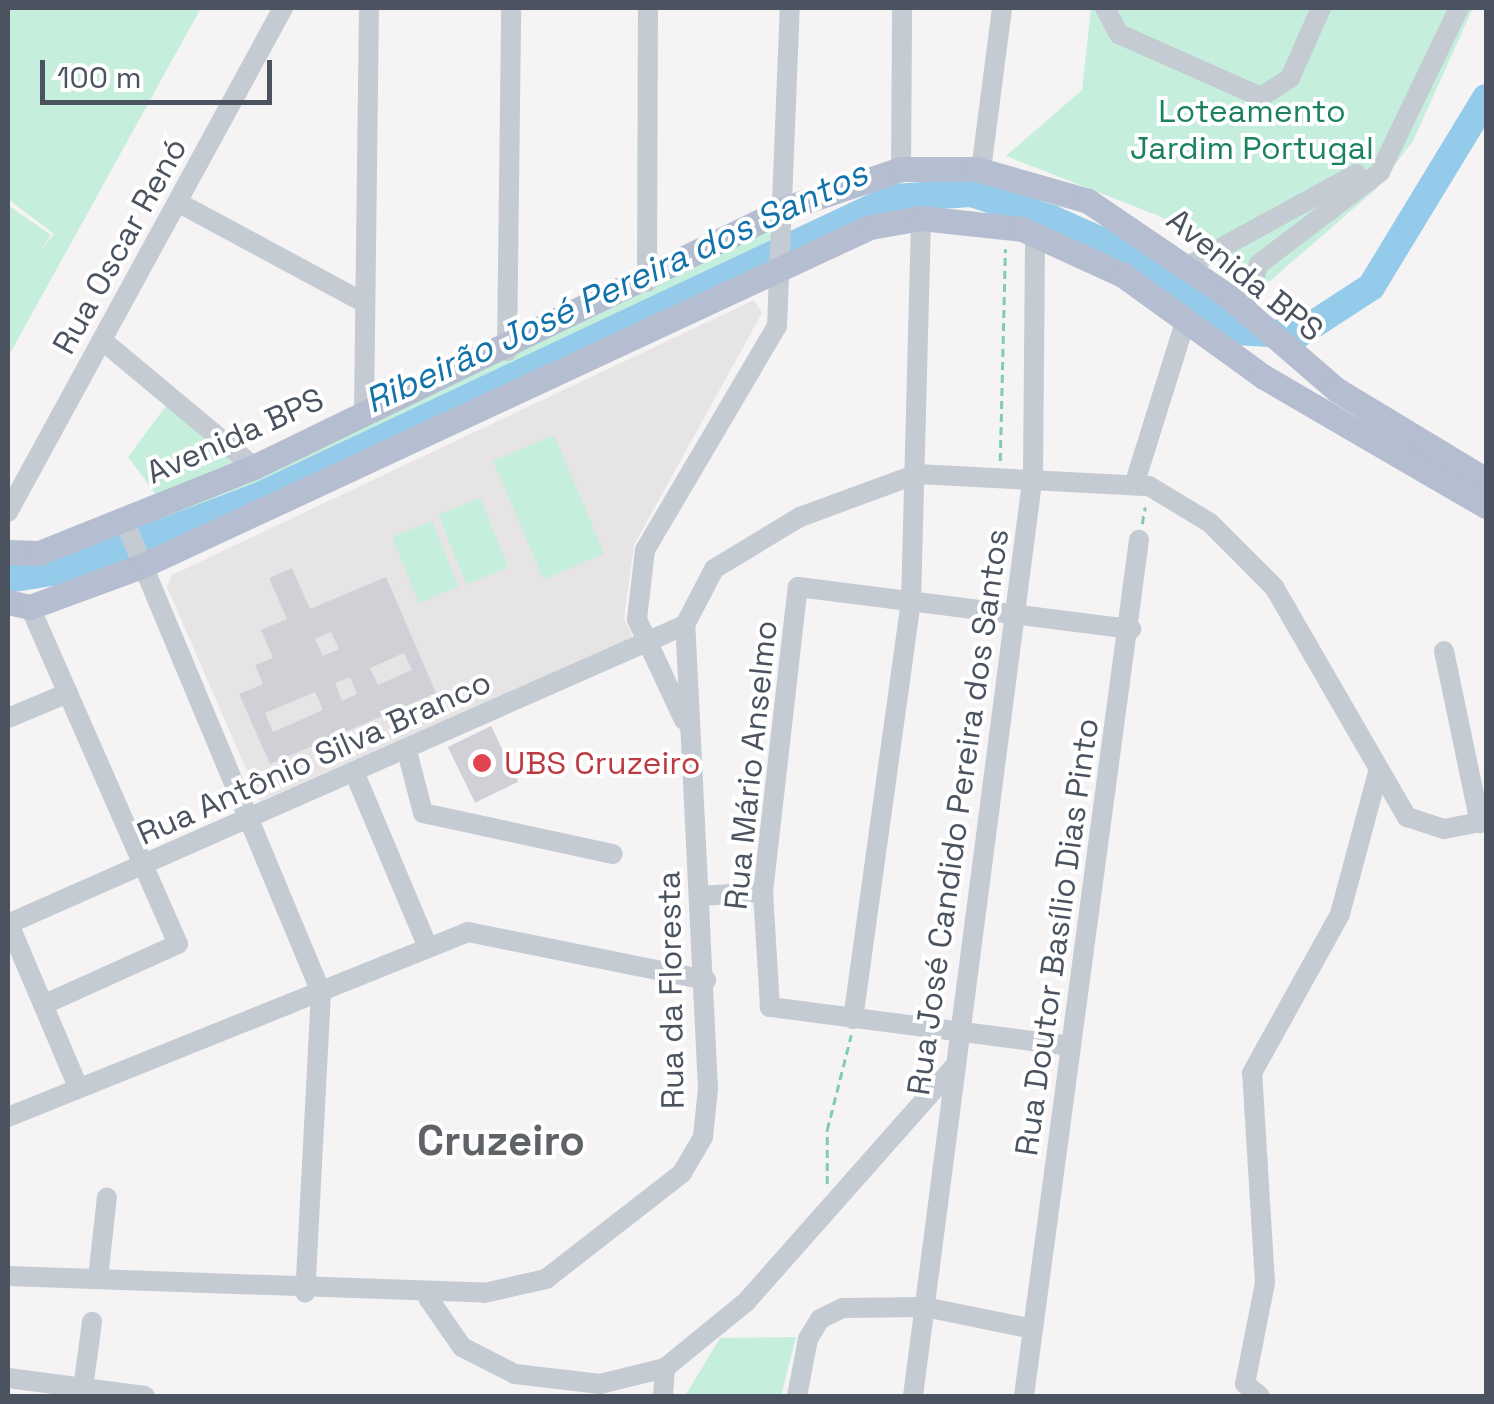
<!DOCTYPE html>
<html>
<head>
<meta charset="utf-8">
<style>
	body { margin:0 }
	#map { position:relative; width:1494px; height:1404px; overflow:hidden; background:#f5f3f3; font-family:"Space Grotesk",sans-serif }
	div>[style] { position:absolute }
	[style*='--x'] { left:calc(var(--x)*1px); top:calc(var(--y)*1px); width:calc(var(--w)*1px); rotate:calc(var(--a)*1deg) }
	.education>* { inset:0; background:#e6e4e5 }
	.green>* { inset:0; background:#c5efdc; transform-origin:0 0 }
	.river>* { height:28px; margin:-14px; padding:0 14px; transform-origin:14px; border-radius:14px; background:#94cbea }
	.building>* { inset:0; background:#d0d1d7; transform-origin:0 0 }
	.path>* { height:2.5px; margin-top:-1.25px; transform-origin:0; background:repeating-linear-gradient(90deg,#7eccb2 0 8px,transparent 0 13px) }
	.minor>* { height:20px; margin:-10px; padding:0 10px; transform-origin:10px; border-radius:10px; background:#c4cbd3 }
	.major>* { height:25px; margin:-12.5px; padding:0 12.5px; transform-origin:12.5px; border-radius:12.5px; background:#b4bed0 }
	.dots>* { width:28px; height:28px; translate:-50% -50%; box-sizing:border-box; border:5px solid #fff; border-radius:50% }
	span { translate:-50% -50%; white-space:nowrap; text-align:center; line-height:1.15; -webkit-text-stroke:8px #fff; paint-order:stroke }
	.park-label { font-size:32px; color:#1c815e }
	.street-label { font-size:32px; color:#4b5360 }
	.health-label { font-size:32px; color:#be3a42 }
	.left { translate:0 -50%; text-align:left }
	.water-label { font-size:35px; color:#1273ab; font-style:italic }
	.district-label { font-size:42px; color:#5f6267; font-weight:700 }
	.frame { position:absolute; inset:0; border:10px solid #4b5360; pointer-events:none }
	.scale { position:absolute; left:40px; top:60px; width:232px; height:45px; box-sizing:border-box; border:5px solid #4b5360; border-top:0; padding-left:12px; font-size:30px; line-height:35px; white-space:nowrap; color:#4b5360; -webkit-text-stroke:8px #fff; paint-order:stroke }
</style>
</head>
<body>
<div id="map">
	<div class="education">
		<div style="clip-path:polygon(754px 300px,762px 313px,634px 545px,624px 618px,633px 638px,260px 801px,167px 587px,172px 575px)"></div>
	</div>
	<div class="green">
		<div style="clip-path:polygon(8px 8px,201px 8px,8px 357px,8px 205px,51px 235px,40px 252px,54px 234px,8px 199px)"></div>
		<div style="clip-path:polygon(1091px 8px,1473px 8px,1413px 141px,1376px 189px,1263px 287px,1159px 216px,1006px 156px,1082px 90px)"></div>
		<div style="clip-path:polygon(779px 220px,772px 267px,149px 554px,135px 523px)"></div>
		<div style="clip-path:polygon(166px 406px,234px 462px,158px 497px,128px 457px)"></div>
		<div style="left:554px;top:435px;width:129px;height:66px;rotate:67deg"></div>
		<div style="left:480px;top:498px;width:75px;height:45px;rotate:68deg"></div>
		<div style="left:432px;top:521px;width:71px;height:43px;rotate:68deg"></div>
		<div style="clip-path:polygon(117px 529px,134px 560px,8px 585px,8px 555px)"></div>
		<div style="clip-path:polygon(796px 1337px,781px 1396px,685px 1396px,720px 1338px)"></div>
	</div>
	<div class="river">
		<div style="--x:8;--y:579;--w:57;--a:-9.1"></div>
		<div style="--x:64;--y:570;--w:210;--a:-20.7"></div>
		<div style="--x:260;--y:496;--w:700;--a:-25.21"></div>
		<div style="--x:893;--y:198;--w:78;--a:-3.7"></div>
		<div style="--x:971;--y:193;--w:85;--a:17.8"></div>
		<div style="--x:1052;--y:219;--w:61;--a:24.1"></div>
		<div style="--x:1108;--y:244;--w:156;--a:34"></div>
		<div style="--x:1237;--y:331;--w:60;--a:3.8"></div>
		<div style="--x:1297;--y:335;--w:88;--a:-33"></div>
		<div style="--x:1371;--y:287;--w:221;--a:-58.7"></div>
	</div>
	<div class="building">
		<div style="clip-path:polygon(evenodd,292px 568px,310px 609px,386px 577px,436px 693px,270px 764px,239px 694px,263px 684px,255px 665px,273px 658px,261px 630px,287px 619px,269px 578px,292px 568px,331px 632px,339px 649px,323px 656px,315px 639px,331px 632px,292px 568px,404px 653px,412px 670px,378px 685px,370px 668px,404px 653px,292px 568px,350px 677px,357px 694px,342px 701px,335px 683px,350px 677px,292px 568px,315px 692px,323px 710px,273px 732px,265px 713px,315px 692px)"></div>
		<div style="left:491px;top:726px;width:62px;height:48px;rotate:64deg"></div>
	</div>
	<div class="path">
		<div style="--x:1000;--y:461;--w:212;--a:-88.6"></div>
		<div style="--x:1142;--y:524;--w:17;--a:-80"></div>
		<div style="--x:827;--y:1184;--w:54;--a:-90"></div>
		<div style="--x:827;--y:1130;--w:98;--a:-75.8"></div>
	</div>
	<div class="minor">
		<div style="--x:1105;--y:8;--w:30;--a:62"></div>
		<div style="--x:1119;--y:34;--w:155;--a:23.9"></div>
		<div style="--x:1261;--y:97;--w:35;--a:-33"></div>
		<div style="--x:1290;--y:78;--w:77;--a:-66.1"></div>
		<div style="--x:901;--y:169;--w:161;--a:-89.6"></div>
		<div style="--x:981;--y:170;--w:163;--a:-82.6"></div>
		<div style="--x:179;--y:203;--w:211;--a:28.3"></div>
		<div style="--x:1188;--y:266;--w:192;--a:-28.7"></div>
		<div style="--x:647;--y:282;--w:274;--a:-89.8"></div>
		<div style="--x:1243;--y:310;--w:49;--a:-70.8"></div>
		<div style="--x:1259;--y:264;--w:152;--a:-37.2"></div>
		<div style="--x:1380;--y:172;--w:182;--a:-64.3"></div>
		<div style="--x:103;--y:341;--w:197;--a:39.8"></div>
		<div style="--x:507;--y:351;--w:343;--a:-89.3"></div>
		<div style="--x:364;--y:413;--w:405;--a:-89.3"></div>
		<div style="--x:1135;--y:482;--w:171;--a:-72.6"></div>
		<div style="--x:8;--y:512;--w:574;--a:-61.38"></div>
		<div style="--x:124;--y:520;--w:511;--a:67.35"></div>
		<div style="--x:321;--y:992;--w:301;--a:93"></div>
		<div style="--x:30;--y:607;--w:368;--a:66.3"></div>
		<div style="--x:178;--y:944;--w:148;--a:155.7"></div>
		<div style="--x:1444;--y:651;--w:176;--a:78.2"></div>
		<div style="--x:8;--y:718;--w:65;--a:-22.6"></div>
		<div style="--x:684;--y:720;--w:111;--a:-115"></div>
		<div style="--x:637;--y:619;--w:69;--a:-83.4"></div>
		<div style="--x:645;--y:550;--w:260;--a:-59.5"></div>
		<div style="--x:777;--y:326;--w:318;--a:-87.7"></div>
		<div style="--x:407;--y:751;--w:64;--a:75.5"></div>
		<div style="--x:423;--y:813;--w:194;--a:12.2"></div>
		<div style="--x:355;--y:774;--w:186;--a:67.2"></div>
		<div style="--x:700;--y:896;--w:63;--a:-3.6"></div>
		<div style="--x:8;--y:922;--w:179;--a:67"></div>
		<div style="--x:8;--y:924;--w:740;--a:-23.83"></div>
		<div style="--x:853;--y:1019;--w:421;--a:-82.1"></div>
		<div style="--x:911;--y:602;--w:384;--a:-88.5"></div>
		<div style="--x:1071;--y:1046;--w:304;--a:-172.6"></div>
		<div style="--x:770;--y:1007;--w:115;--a:-93.5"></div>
		<div style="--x:763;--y:892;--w:307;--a:-83.5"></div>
		<div style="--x:798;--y:587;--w:336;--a:7.2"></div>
		<div style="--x:8;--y:1117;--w:496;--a:-21.9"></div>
		<div style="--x:468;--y:932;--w:243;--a:11.4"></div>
		<div style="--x:8;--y:1276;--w:476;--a:2"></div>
		<div style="--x:484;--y:1293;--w:64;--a:-12.7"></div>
		<div style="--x:546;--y:1279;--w:172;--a:-37.9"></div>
		<div style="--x:682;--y:1173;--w:42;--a:-59.7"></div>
		<div style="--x:703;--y:1137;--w:48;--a:-84.1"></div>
		<div style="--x:708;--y:1089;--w:465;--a:-92.8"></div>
		<div style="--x:685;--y:625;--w:63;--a:-62.6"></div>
		<div style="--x:714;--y:569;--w:100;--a:-31.2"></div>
		<div style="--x:800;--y:517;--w:125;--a:-20.2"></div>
		<div style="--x:917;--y:474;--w:232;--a:3"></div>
		<div style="--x:1149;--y:486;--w:71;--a:31.2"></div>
		<div style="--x:1210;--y:523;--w:91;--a:45"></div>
		<div style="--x:1274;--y:587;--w:266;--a:60"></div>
		<div style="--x:1407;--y:817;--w:39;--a:18"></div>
		<div style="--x:1444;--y:829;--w:43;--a:-10.8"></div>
		<div style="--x:98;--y:1278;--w:81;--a:-83.7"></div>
		<div style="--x:428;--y:1298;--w:60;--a:55.2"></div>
		<div style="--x:462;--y:1347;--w:59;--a:27"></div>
		<div style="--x:515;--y:1374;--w:86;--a:6.7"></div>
		<div style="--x:600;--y:1384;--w:67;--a:-13.8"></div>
		<div style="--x:665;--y:1368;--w:104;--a:-39.2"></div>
		<div style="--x:746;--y:1302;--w:315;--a:-48.5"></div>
		<div style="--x:8;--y:1378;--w:138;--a:7.5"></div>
		<div style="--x:82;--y:1396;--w:75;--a:-82.3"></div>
		<div style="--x:663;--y:1396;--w:28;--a:-86"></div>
		<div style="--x:797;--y:1396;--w:58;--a:-79.1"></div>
		<div style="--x:808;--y:1339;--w:23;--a:-59"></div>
		<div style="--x:820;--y:1319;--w:25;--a:-26"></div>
		<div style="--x:843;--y:1308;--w:82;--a:-0.7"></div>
		<div style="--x:925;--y:1307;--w:110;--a:11.5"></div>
		<div style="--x:913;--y:1396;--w:930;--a:-82.58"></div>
		<div style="--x:1033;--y:474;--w:240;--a:-89.5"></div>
		<div style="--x:1024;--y:1396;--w:864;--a:-82.35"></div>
		<div style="--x:1260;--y:1396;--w:19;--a:-141"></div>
		<div style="--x:1245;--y:1384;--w:103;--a:-78.8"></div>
		<div style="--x:1265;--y:1283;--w:210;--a:-93.5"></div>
		<div style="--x:1252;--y:1073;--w:182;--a:-61"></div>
		<div style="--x:1340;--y:914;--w:147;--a:-75"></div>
	</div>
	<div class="major">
		<div style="--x:8;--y:552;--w:31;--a:2"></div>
		<div style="--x:39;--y:553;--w:232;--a:-21.8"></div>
		<div style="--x:254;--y:467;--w:595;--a:-25.92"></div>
		<div style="--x:789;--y:207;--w:118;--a:-18.7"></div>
		<div style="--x:901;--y:169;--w:75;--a:0"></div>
		<div style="--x:976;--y:169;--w:116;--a:15.9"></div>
		<div style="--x:1088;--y:201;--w:169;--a:34.2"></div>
		<div style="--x:1228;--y:296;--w:144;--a:40.8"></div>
		<div style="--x:1337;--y:390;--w:174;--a:31.1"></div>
		<div style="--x:8;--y:602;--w:23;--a:13"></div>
		<div style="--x:30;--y:607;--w:121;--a:-20.2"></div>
		<div style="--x:144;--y:565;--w:801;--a:-24.97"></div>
		<div style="--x:870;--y:227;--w:52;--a:-10"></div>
		<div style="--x:921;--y:218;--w:102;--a:6.2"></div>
		<div style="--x:1022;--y:229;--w:111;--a:24.5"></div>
		<div style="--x:1123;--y:275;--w:174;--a:35.9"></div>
		<div style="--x:1264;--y:377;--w:257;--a:30.2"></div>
	</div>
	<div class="dots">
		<div style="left:482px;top:763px;background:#e0444e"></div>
	</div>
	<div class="park-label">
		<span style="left:1252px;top:130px">Loteamento<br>Jardim Portugal</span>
	</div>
	<div class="street-label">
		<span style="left:120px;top:246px;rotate:-61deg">Rua Oscar Renó</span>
		<span style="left:1245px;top:275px;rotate:39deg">Avenida BPS</span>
		<span style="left:235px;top:436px;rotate:-24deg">Avenida BPS</span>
		<span style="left:314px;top:758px;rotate:-24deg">Rua Antônio Silva Branco</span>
		<span style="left:751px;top:765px;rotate:-84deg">Rua Mário Anselmo</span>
		<span style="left:958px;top:812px;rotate:-82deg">Rua José Candido Pereira dos Santos</span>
		<span style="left:1057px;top:937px;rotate:-82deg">Rua Doutor Basílio Dias Pinto</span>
		<span style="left:671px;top:990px;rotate:-91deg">Rua da Floresta</span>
	</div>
	<div class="health-label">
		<span class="left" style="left:504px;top:763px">UBS Cruzeiro</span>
	</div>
	<div class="water-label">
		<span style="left:616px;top:287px;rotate:-25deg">Ribeirão José Pereira dos Santos</span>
	</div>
	<div class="district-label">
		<span style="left:501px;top:1141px">Cruzeiro</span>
	</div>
	<div class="frame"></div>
	<div class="scale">100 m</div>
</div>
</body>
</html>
